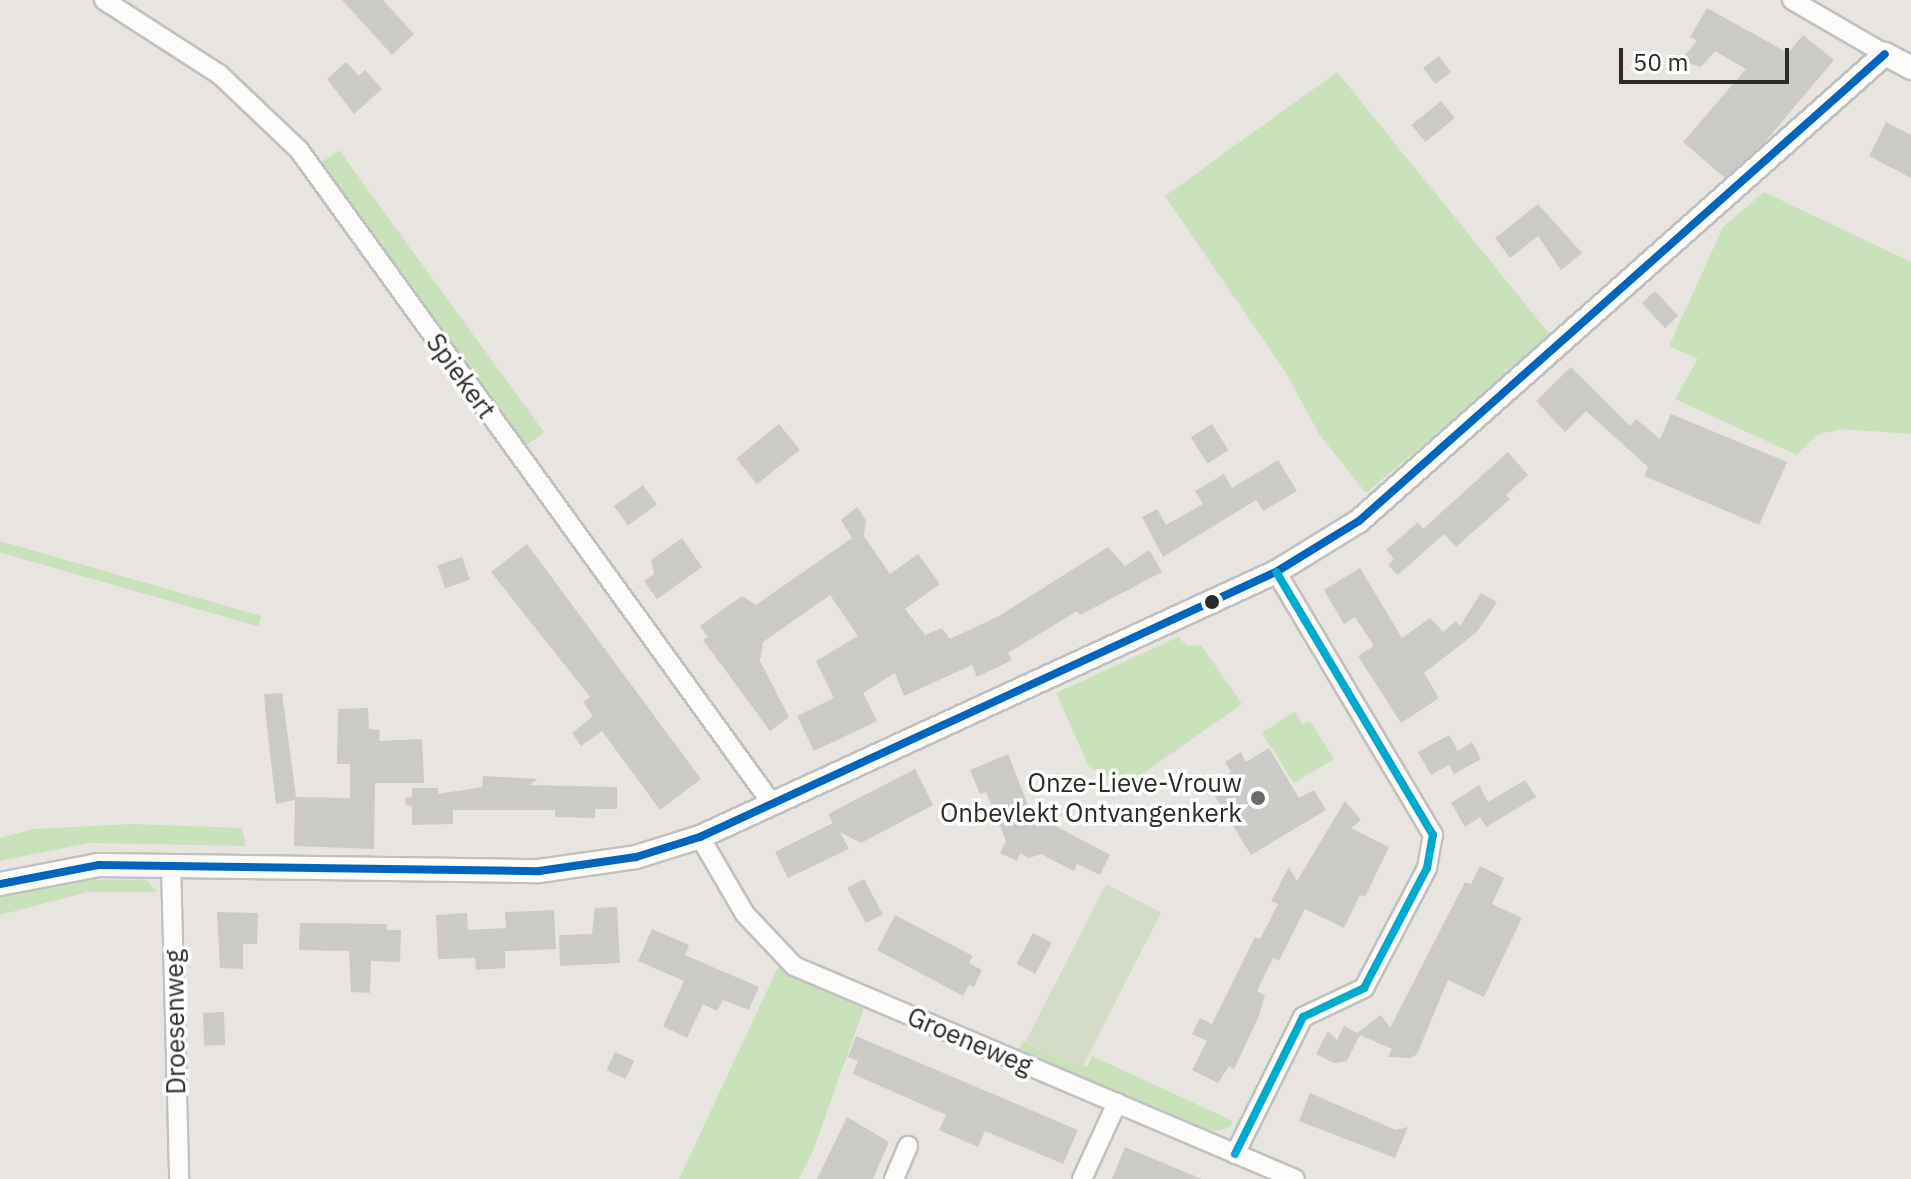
<!DOCTYPE html>
<html>
<head>
<meta charset="utf-8">
<style>
	body { margin:0 }
	#map { position:relative; width:1911px; height:1179px; overflow:hidden; background:#e8e5e0; font-family:"IBM Plex Sans",sans-serif }
	div>[style] { position:absolute }
	[style*='--x'] { left:calc(var(--x)*1px); top:calc(var(--y)*1px); width:calc(var(--w)*1px); rotate:calc(var(--a)*1deg) }
	.green>* { inset:0; background:#cae2bb; transform-origin:0 0 }
	.cemetery>* { inset:0; background:#d4dcc8; transform-origin:0 0 }
	.building>* { inset:0; background:#cdcbc7; transform-origin:0 0 }
	.roads { filter:drop-shadow(2px 0 #c2c1c1) drop-shadow(-2px 0 #c2c1c1) drop-shadow(0 2px #c2c1c1) drop-shadow(0 -2px #c2c1c1) }
	.minor>* { height:18px; margin:-9px; padding:0 9px; transform-origin:9px; border-radius:9px; background:#fcfbfa }
	.tertiary>* { height:22px; margin:-11px; padding:0 11px; transform-origin:11px; border-radius:11px; background:#fcfbfa }
	.bus-1>* { height:8px; margin:-4px; padding:0 4px; transform-origin:4px; border-radius:4px; background:#0065bd }
	.bus-2>* { height:8px; margin:-4px; padding:0 4px; transform-origin:4px; border-radius:4px; background:#00a9ce }
	.dots>* { width:22px; height:22px; translate:-50% -50%; box-sizing:border-box; border:4px solid #fff; border-radius:50% }
	span { translate:-50% -50%; white-space:nowrap; text-align:center; line-height:1.15; -webkit-text-stroke:7px #fff; paint-order:stroke }
	.street-label { font-size:26px; color:#2b2b2b }
	.poi-label { font-size:26px; color:#2b2b2b }
	.right { translate:-100% -50%; text-align:right }
	.scale { position:absolute; left:1619px; top:48px; width:170px; height:36px; box-sizing:border-box; border:4px solid #2b2b2b; border-top:0; padding-left:10px; font-size:24px; line-height:28px; white-space:nowrap; color:#2b2b2b; -webkit-text-stroke:6px #fff; paint-order:stroke }
</style>
</head>
<body>
<div id="map">
	<div class="green">
		<div style="clip-path:polygon(1337px 72px,1552px 337px,1366px 493px,1319px 434px,1286px 373px,1165px 196px)"></div>
		<div style="left:339px;top:150px;width:349px;height:24px;rotate:54deg"></div>
		<div style="clip-path:polygon(1764px 192px,1911px 262px,1911px 434px,1840px 429px,1817px 435px,1797px 455px,1675px 399px,1698px 359px,1669px 346px,1723px 227px)"></div>
		<div style="left:0;top:541px;width:272px;height:11px;rotate:16deg"></div>
		<div style="clip-path:polygon(1178px 637px,1188px 646px,1201px 645px,1242px 704px,1128px 784px,1089px 767px,1056px 693px)"></div>
		<div style="clip-path:polygon(1295px 711px,1302px 724px,1310px 721px,1334px 759px,1294px 783px,1262px 733px)"></div>
		<div style="clip-path:polygon(132px 824px,242px 828px,246px 846px,90px 843px,0 861px,0 838px,33px 829px)"></div>
		<div style="clip-path:polygon(74px 879px,147px 880px,157px 892px,88px 892px,0 915px,0 897px)"></div>
		<div style="clip-path:polygon(779px 965px,827px 993px,864px 1008px,813px 1151px,799px 1179px,679px 1179px)"></div>
		<div style="clip-path:polygon(1023px 1041px,1087px 1067px,1092px 1056px,1233px 1121px,1230px 1127px,1207px 1133px,1018px 1051px)"></div>
	</div>
	<div class="cemetery">
		<div style="left:1106px;top:884px;width:62px;height:178px;rotate:27deg"></div>
	</div>
	<div class="building">
		<div style="clip-path:polygon(342px 0,383px 0,414px 34px,392px 55px)"></div>
		<div style="clip-path:polygon(1707px 8px,1788px 53px,1803px 35px,1834px 60px,1765px 142px,1725px 178px,1683px 142px,1746px 69px,1715px 51px,1701px 67px,1686px 62px,1685px 55px,1697px 41px,1690px 37px)"></div>
		<div style="left:1439px;top:56px;width:20px;height:20px;rotate:53deg"></div>
		<div style="clip-path:polygon(346px 62px,359px 76px,365px 70px,382px 89px,354px 114px,327px 79px)"></div>
		<div style="left:1441px;top:101px;width:22px;height:38px;rotate:51deg"></div>
		<div style="clip-path:polygon(1886px 122px,1911px 135px,1911px 178px,1869px 156px)"></div>
		<div style="clip-path:polygon(1538px 204px,1582px 253px,1561px 270px,1538px 236px,1510px 258px,1495px 238px)"></div>
		<div style="left:1655px;top:291px;width:34px;height:18px;rotate:47deg"></div>
		<div style="clip-path:polygon(1571px 367px,1630px 426px,1636px 419px,1660px 439px,1671px 414px,1787px 462px,1759px 525px,1644px 476px,1648px 467px,1586px 411px,1565px 432px,1536px 401px)"></div>
		<div style="left:779px;top:424px;width:33px;height:55px;rotate:51deg"></div>
		<div style="left:1212px;top:424px;width:31px;height:25px;rotate:58deg"></div>
		<div style="clip-path:polygon(1508px 452px,1528px 475px,1506px 495px,1510px 499px,1456px 547px,1444px 534px,1398px 575px,1388px 565px,1394px 559px,1386px 550px,1418px 522px,1423px 529px)"></div>
		<div style="clip-path:polygon(1278px 460px,1297px 491px,1263px 511px,1256px 500px,1163px 557px,1142px 517px,1157px 509px,1166px 525px,1203px 504px,1195px 491px,1224px 474px,1232px 488px)"></div>
		<div style="left:643px;top:485px;width:24px;height:36px;rotate:54deg"></div>
		<div style="clip-path:polygon(857px 507px,866px 520px,864px 536px,890px 574px,918px 554px,940px 584px,905px 609px,925px 635px,942px 628px,950px 639px,999px 616px,1108px 547px,1125px 566px,1149px 550px,1162px 572px,1080px 615px,1077px 611px,1008px 653px,1012px 660px,977px 677px,972px 665px,904px 696px,895px 673px,863px 693px,877px 721px,814px 751px,797px 716px,834px 698px,816px 661px,858px 636px,830px 595px,763px 642px,760px 661px,789px 717px,770px 731px,703px 640px,708px 637px,700px 626px,742px 596px,756px 605px,852px 538px,841px 520px)"></div>
		<div style="clip-path:polygon(682px 538px,702px 567px,657px 599px,644px 581px,654px 574px,651px 560px)"></div>
		<div style="clip-path:polygon(527px 544px,701px 779px,660px 810px,602px 731px,581px 746px,572px 733px,593px 716px,583px 702px,590px 697px,491px 572px)"></div>
		<div style="left:462px;top:557px;width:24px;height:26px;rotate:71deg"></div>
		<div style="clip-path:polygon(1360px 568px,1402px 638px,1430px 618px,1443px 632px,1456px 621px,1460px 626px,1481px 593px,1497px 602px,1477px 632px,1424px 673px,1439px 698px,1401px 723px,1358px 656px,1374px 646px,1355px 617px,1344px 624px,1324px 590px)"></div>
		<div style="clip-path:polygon(282px 693px,296px 797px,350px 798px,350px 764px,337px 764px,338px 709px,368px 708px,369px 729px,380px 730px,379px 741px,422px 739px,424px 783px,375px 783px,374px 849px,294px 846px,295px 800px,276px 804px,267px 727px,264px 694px)"></div>
		<div style="clip-path:polygon(1449px 735px,1458px 751px,1472px 742px,1481px 759px,1454px 774px,1449px 765px,1431px 775px,1418px 752px)"></div>
		<div style="clip-path:polygon(1269px 748px,1299px 798px,1314px 790px,1326px 810px,1251px 855px,1208px 785px,1231px 772px,1225px 762px,1241px 752px,1246px 762px)"></div>
		<div style="clip-path:polygon(1008px 754px,1031px 813px,1110px 855px,1100px 875px,1077px 864px,1074px 871px,1041px 854px,1029px 858px,1020px 853px,1017px 861px,1000px 853px,1006px 841px,986px 792px,980px 794px,970px 770px)"></div>
		<div style="clip-path:polygon(915px 769px,933px 805px,861px 843px,840px 832px,849px 849px,788px 878px,775px 852px,833px 823px,828px 814px)"></div>
		<div style="clip-path:polygon(483px 776px,538px 779px,529px 785px,617px 787px,617px 809px,595px 809px,595px 818px,555px 817px,555px 810px,453px 810px,453px 824px,412px 825px,412px 806px,406px 805px,405px 798px,412px 797px,412px 788px,438px 788px,438px 794px,482px 787px)"></div>
		<div style="clip-path:polygon(1525px 780px,1536px 797px,1486px 827px,1480px 817px,1465px 827px,1451px 803px,1479px 785px,1488px 802px)"></div>
		<div style="clip-path:polygon(1345px 801px,1361px 820px,1351px 828px,1389px 847px,1365px 897px,1360px 895px,1344px 928px,1305px 909px,1279px 961px,1273px 958px,1257px 991px,1265px 995px,1259px 1016px,1234px 1069px,1229px 1066px,1218px 1083px,1192px 1070px,1207px 1041px,1192px 1034px,1200px 1018px,1212px 1024px,1255px 937px,1260px 939px,1278px 904px,1271px 901px,1289px 867px,1297px 881px)"></div>
		<div style="clip-path:polygon(1480px 866px,1504px 878px,1492px 904px,1522px 918px,1484px 997px,1448px 980px,1417px 1054px,1411px 1058px,1388px 1057px,1392px 1049px,1360px 1035px,1347px 1061px,1334px 1063px,1316px 1054px,1328px 1031px,1337px 1040px,1344px 1026px,1357px 1033px,1381px 1015px,1390px 1028px,1465px 882px,1471px 884px)"></div>
		<div style="left:864px;top:879px;width:40px;height:19px;rotate:62deg"></div>
		<div style="clip-path:polygon(617px 907px,620px 963px,560px 966px,559px 935px,592px 934px,595px 908px)"></div>
		<div style="clip-path:polygon(554px 910px,556px 949px,505px 951px,505px 968px,476px 970px,475px 958px,438px 959px,436px 915px,467px 913px,468px 930px,506px 928px,505px 912px)"></div>
		<div style="clip-path:polygon(217px 912px,258px 913px,257px 944px,243px 944px,243px 969px,220px 968px)"></div>
		<div style="clip-path:polygon(895px 915px,973px 956px,969px 963px,982px 970px,974px 987px,969px 985px,963px 996px,877px 950px)"></div>
		<div style="clip-path:polygon(300px 923px,387px 924px,387px 930px,401px 930px,400px 962px,371px 961px,370px 993px,351px 992px,349px 951px,299px 950px)"></div>
		<div style="clip-path:polygon(652px 929px,689px 945px,685px 955px,759px 987px,749px 1010px,723px 1000px,717px 1011px,703px 1004px,687px 1038px,663px 1026px,684px 981px,638px 961px)"></div>
		<div style="left:1033px;top:933px;width:21px;height:35px;rotate:28deg"></div>
		<div style="left:224px;top:1012px;width:33px;height:21px;rotate:88deg"></div>
		<div style="clip-path:polygon(856px 1036px,1078px 1130px,1063px 1164px,985px 1131px,978px 1147px,939px 1130px,946px 1115px,853px 1074px,858px 1061px,848px 1057px)"></div>
		<div style="left:615px;top:1052px;width:21px;height:20px;rotate:25deg"></div>
		<div style="clip-path:polygon(1310px 1093px,1396px 1130px,1408px 1127px,1395px 1158px,1299px 1121px)"></div>
		<div style="clip-path:polygon(847px 1117px,889px 1142px,873px 1179px,817px 1179px)"></div>
		<div style="clip-path:polygon(1125px 1147px,1202px 1179px,1112px 1179px)"></div>
	</div>
	<div class="roads">
		<div class="minor">
			<div style="--x:104;--y:0;--w:137;--a:32.8"></div>
			<div style="--x:219;--y:74;--w:110;--a:43.5"></div>
			<div style="--x:299;--y:150;--w:804;--a:54.11"></div>
			<div style="--x:1792;--y:0;--w:108;--a:30.1"></div>
			<div style="--x:700;--y:837;--w:89;--a:59.7"></div>
			<div style="--x:745;--y:914;--w:71;--a:46.7"></div>
			<div style="--x:794;--y:966;--w:544;--a:23.03"></div>
			<div style="--x:171;--y:865;--w:314;--a:88.5"></div>
			<div style="--x:1235;--y:1154;--w:153;--a:-63.6"></div>
			<div style="--x:1303;--y:1017;--w:68;--a:-25.4"></div>
			<div style="--x:1364;--y:988;--w:136;--a:-62.3"></div>
			<div style="--x:1427;--y:868;--w:34;--a:-80"></div>
			<div style="--x:1433;--y:835;--w:306;--a:-120.8"></div>
			<div style="--x:894;--y:1179;--w:36;--a:-67"></div>
			<div style="--x:1082;--y:1179;--w:84;--a:-65.3"></div>
		</div>
		<div class="tertiary">
			<div style="--x:0;--y:884;--w:101;--a:-10.9"></div>
			<div style="--x:99;--y:865;--w:440;--a:0.8"></div>
			<div style="--x:539;--y:871;--w:98;--a:-8.2"></div>
			<div style="--x:636;--y:857;--w:67;--a:-17.4"></div>
			<div style="--x:700;--y:837;--w:634;--a:-24.71"></div>
			<div style="--x:1276;--y:572;--w:97;--a:-31.6"></div>
			<div style="--x:1359;--y:521;--w:703;--a:-41.6"></div>
			<div style="--x:1885;--y:54;--w:30;--a:28"></div>
		</div>
	</div>
	<div class="bus-1">
		<div style="--x:0;--y:884;--w:101;--a:-10.9"></div>
		<div style="--x:99;--y:865;--w:440;--a:0.8"></div>
		<div style="--x:539;--y:871;--w:98;--a:-8.2"></div>
		<div style="--x:636;--y:857;--w:67;--a:-17.4"></div>
		<div style="--x:700;--y:837;--w:634;--a:-24.71"></div>
		<div style="--x:1276;--y:572;--w:97;--a:-31.6"></div>
		<div style="--x:1359;--y:521;--w:703;--a:-41.6"></div>
	</div>
	<div class="bus-2">
		<div style="--x:1235;--y:1154;--w:153;--a:-63.6"></div>
		<div style="--x:1303;--y:1017;--w:68;--a:-25.4"></div>
		<div style="--x:1364;--y:988;--w:136;--a:-62.3"></div>
		<div style="--x:1427;--y:868;--w:34;--a:-80"></div>
		<div style="--x:1433;--y:835;--w:306;--a:-120.8"></div>
	</div>
	<div class="dots">
		<div style="left:1212px;top:602px;background:#2b2b2b"></div>
		<div style="left:1258px;top:798px;background:#6d6c6a"></div>
	</div>
	<div class="street-label">
		<span style="left:461px;top:376px;rotate:54deg">Spiekert</span>
		<span style="left:175px;top:1022px;rotate:-91deg">Droesenweg</span>
		<span style="left:970px;top:1041px;rotate:23deg">Groeneweg</span>
	</div>
	<div class="poi-label">
		<span class="right" style="left:1242px;top:798px">Onze-Lieve-Vrouw<br>Onbevlekt Ontvangenkerk</span>
	</div>
	<div class="scale">50 m</div>
</div>
</body>
</html>
